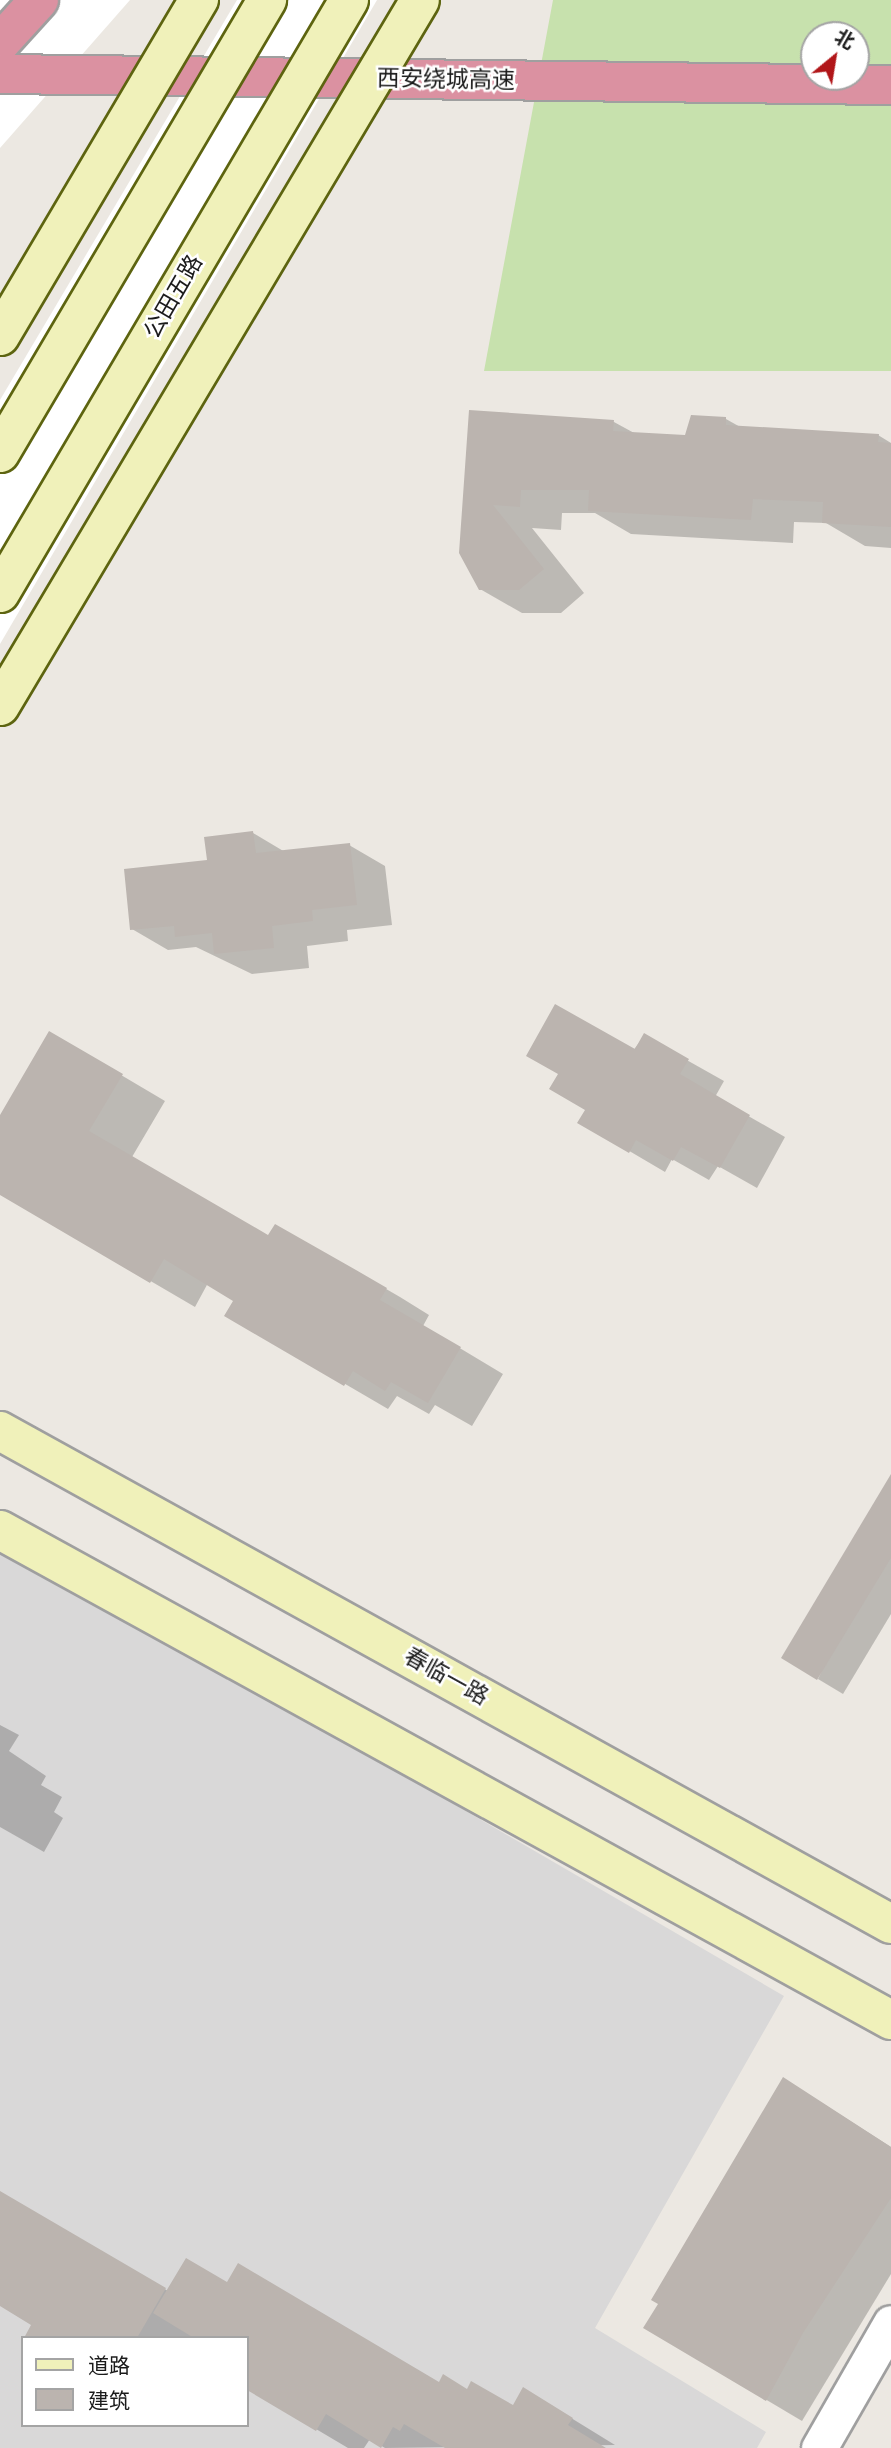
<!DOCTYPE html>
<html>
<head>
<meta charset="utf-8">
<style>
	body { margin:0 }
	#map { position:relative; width:891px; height:2448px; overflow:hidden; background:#ece8e2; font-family:"Nunito Sans","Noto Sans SC",sans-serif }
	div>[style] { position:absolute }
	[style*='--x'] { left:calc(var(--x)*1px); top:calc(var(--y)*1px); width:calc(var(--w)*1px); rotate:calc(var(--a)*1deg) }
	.residential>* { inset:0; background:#d9d8d8 }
	.grass>* { inset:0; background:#c7e1ad }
	.pier>* { inset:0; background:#fff }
	.shadow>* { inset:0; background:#0003 }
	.building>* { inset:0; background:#bbb4af }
	.roads { filter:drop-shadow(2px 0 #9f9f9f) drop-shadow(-2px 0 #9f9f9f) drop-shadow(0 2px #9f9f9f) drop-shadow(0 -2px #9f9f9f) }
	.street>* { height:35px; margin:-17.5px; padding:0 17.5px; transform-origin:17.5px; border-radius:17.5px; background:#fff }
	.secondary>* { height:38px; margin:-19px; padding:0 19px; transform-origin:19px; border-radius:19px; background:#f0f1ba }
	.highway>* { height:38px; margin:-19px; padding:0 19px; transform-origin:19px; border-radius:19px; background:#db91a1 }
	.bridges { filter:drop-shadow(2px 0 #5d6410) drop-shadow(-2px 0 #5d6410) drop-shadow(0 2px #5d6410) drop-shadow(0 -2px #5d6410) }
	.secondary-bridge>* { height:38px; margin:-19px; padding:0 19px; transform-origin:19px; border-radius:19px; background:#f0f1ba }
	span { translate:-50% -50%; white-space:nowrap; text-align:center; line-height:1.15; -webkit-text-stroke:5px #fff; paint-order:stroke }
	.street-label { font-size:23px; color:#1b1b1b }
	.legend { position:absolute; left:21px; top:2336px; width:228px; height:91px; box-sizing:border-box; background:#fff; border:2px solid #a4a4a4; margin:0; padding:9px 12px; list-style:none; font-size:21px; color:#1b1b1b }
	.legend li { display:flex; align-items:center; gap:14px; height:35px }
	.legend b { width:35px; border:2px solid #a4a4a4 }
	.north { position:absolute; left:800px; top:21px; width:70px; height:70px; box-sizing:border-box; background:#fff; border:2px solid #a4a4a4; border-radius:50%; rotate:30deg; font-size:19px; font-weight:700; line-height:28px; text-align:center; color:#1b1b1b }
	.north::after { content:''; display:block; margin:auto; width:24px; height:32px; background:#b11619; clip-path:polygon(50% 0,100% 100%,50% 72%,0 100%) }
</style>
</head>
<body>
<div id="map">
	<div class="residential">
		<div style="clip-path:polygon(evenodd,0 1540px,784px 1996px,595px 2328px,766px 2432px,757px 2448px,0 2448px,0 1540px,23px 2338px,247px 2338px,247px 2425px,23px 2425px,23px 2338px)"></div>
	</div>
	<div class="grass">
		<div style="clip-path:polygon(evenodd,553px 0,891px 0,891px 371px,484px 371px,553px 0,814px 35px,856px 35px,856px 77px,814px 77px,814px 35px)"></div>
	</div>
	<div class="pier">
		<div style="clip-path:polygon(0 0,130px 0,0 148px)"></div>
		<div style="clip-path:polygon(237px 0,377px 0,0 644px,0 400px)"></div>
	</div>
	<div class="shadow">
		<div style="clip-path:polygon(471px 411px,614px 422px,636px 434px,686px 437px,726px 419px,742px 428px,878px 435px,891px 443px,891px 548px,865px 546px,826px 523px,794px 522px,793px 543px,631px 534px,595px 513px,562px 513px,561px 530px,532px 528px,584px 593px,561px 613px,522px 613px,480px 589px)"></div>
		<div style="clip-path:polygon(253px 833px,285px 852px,349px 845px,385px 866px,392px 925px,347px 930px,348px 941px,307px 946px,309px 968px,252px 974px,196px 947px,168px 950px,132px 929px,209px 862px)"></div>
		<div style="clip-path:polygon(50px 1033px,165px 1101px,132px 1157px,269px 1237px,355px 1271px,400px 1297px,429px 1315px,423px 1326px,503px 1374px,472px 1426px,435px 1405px,429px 1414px,397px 1396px,388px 1409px,227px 1315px,236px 1300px,208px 1283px,195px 1307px,0 1193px,0 1118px)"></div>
		<div style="clip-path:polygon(644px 1036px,724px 1081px,715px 1097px,785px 1137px,757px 1188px,718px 1166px,709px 1180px,672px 1159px,665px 1172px,580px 1122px)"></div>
		<div style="clip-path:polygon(891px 1521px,891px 1614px,843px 1694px,818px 1679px)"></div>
		<div style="clip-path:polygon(0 1725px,19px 1735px,9px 1751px,46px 1776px,41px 1785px,62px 1797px,54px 1812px,63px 1818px,44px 1852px,0 1827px)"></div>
		<div style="clip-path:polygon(784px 2079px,891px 2147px,891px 2274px,802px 2421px,646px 2328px)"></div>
		<div style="clip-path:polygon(0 2192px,168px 2291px,228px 2284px,439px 2384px,514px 2407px,524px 2389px,615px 2445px,385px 2448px,370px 2439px,364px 2448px,348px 2448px,247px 2388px,247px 2338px,55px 2338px,0 2304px)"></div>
	</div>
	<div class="building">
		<div style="clip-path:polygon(469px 410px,614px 420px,613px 431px,685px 435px,691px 415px,726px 417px,726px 425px,879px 434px,878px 442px,891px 443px,891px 527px,822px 523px,823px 502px,753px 499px,751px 520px,588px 511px,589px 490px,521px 490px,520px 507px,493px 505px,544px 569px,519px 590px,479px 590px,459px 553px)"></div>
		<div style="clip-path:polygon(253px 831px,256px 853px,350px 843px,357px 905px,312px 910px,313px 921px,272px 926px,274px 948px,214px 954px,212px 933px,175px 937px,174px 926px,130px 930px,124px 869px,207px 860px,204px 837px)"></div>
		<div style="clip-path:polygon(555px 1004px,635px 1049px,644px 1033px,689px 1059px,680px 1074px,750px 1115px,720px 1168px,681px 1147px,673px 1161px,636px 1140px,629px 1153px,577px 1123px,585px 1110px,549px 1089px,558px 1074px,526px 1056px)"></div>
		<div style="clip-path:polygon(49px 1031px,123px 1074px,89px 1131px,268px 1235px,275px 1224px,356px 1270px,387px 1288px,380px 1300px,461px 1347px,428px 1403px,391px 1382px,385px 1391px,353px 1371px,344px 1386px,224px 1316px,233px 1301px,164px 1259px,150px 1283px,0 1195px,0 1115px)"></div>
		<div style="clip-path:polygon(891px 1474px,891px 1558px,817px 1680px,781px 1658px)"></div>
		<div style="clip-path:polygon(783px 2077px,891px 2147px,891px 2198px,803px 2333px,766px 2401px,643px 2328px,658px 2304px,651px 2300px)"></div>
		<div style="clip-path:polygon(0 2191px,166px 2288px,137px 2338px,24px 2338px,31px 2325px,0 2306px)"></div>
		<div style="clip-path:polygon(186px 2258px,227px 2282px,238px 2263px,439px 2382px,443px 2374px,467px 2389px,471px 2381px,513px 2405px,523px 2387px,573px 2418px,568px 2425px,606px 2448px,445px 2448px,404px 2424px,400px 2431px,393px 2427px,381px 2448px,326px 2414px,316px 2431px,247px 2390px,247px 2338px,194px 2338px,153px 2313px)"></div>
	</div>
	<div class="roads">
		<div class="street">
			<div style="--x:819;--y:2448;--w:144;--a:-60.1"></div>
		</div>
		<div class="secondary">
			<div style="--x:0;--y:1431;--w:1018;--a:28.96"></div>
			<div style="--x:0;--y:1530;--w:1017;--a:28.81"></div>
		</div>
		<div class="highway">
			<div style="--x:0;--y:43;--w:58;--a:-47.8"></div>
			<div style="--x:0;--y:74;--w:891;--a:0.71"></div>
		</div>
	</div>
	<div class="bridges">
		<div class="secondary-bridge">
			<div style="--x:0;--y:336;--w:391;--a:-59.4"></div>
			<div style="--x:0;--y:453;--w:526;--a:-59.48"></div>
			<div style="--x:0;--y:593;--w:688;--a:-59.52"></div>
			<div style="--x:0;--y:706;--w:821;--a:-59.25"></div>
		</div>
	</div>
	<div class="street-label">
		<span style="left:446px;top:80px;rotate:1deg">西安绕城高速</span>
		<span style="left:174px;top:297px;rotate:-60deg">公田五路</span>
		<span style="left:446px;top:1677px;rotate:29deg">春临一路</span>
	</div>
	<ul class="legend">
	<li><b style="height:9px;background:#f0f1ba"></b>道路</li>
	<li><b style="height:19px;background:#bbb4af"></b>建筑</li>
	</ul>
	<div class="north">北</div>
</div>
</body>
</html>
